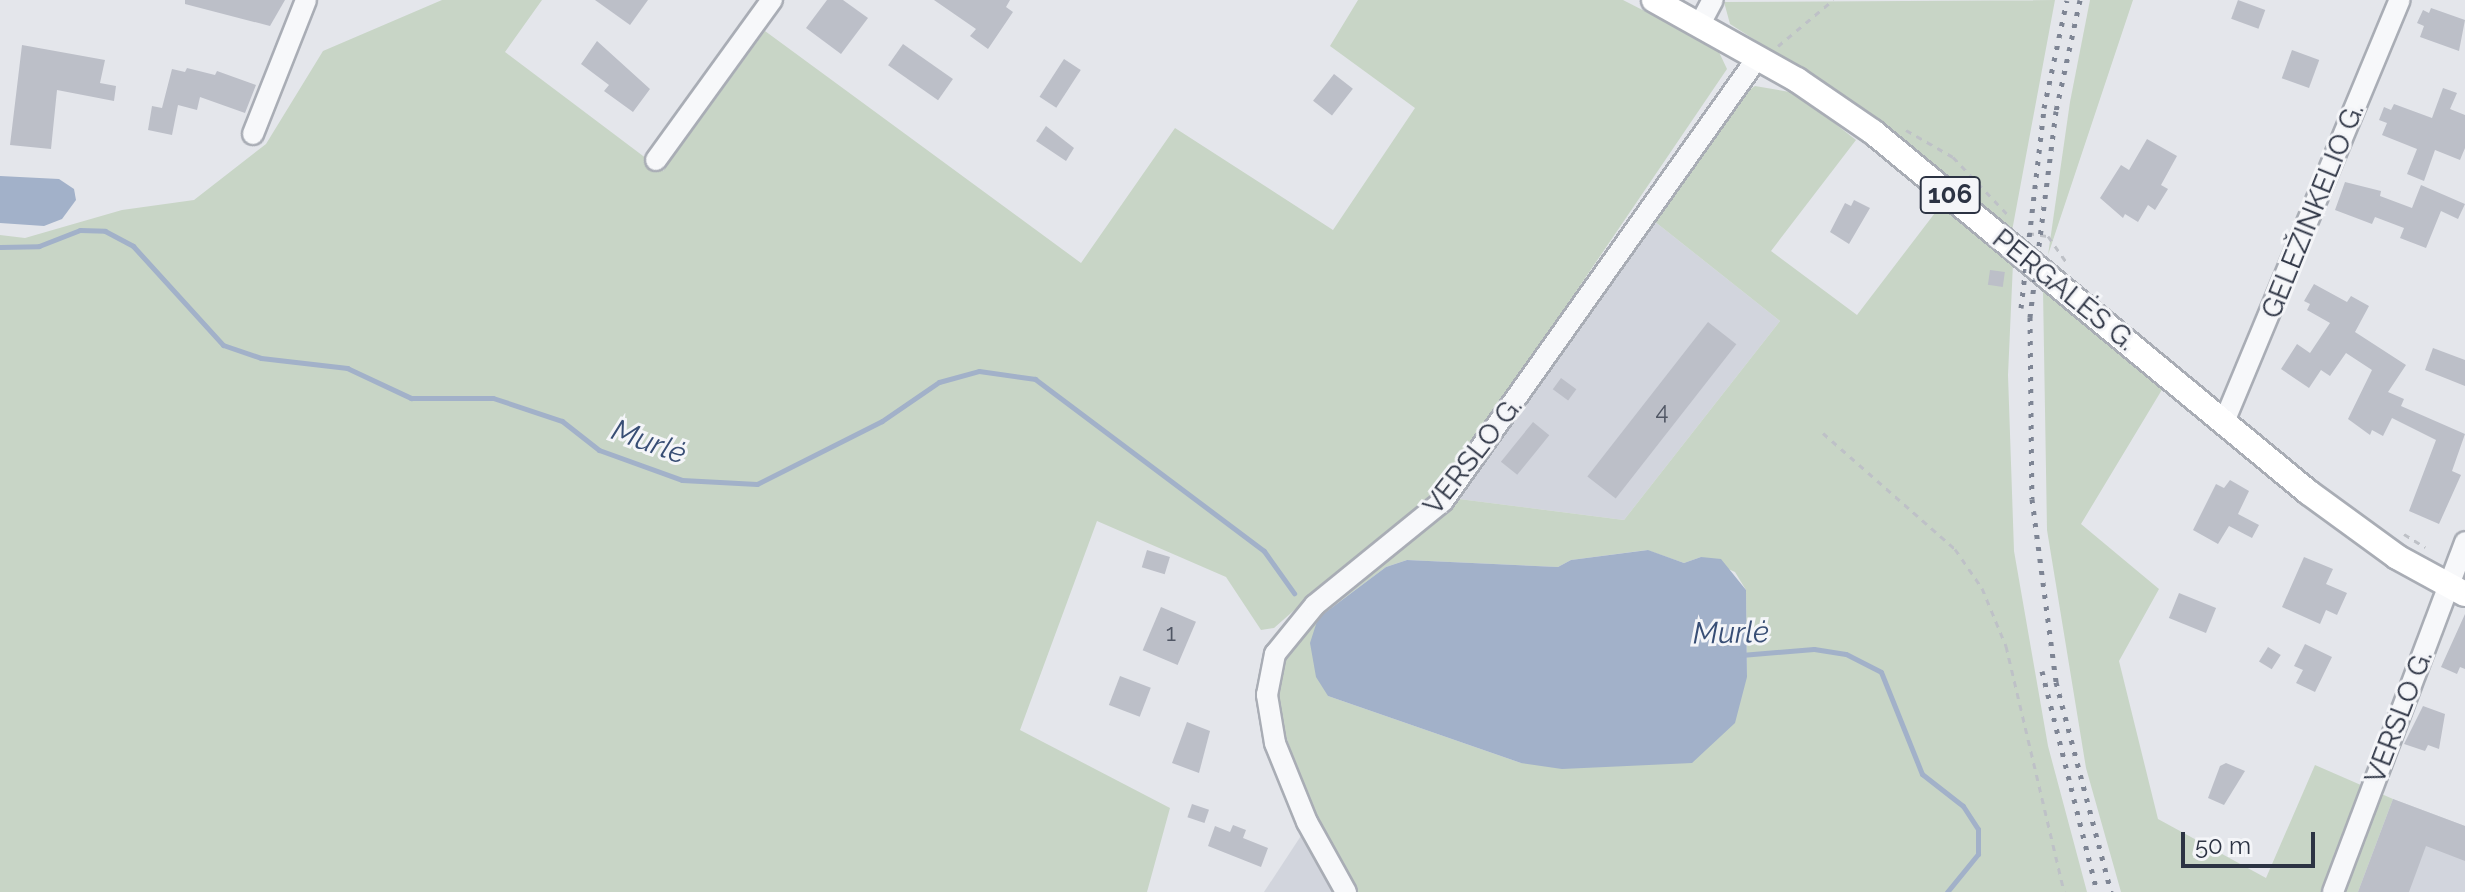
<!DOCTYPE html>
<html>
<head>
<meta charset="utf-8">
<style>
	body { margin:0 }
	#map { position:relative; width:2465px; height:892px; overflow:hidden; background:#e4e6eb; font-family:Raleway,sans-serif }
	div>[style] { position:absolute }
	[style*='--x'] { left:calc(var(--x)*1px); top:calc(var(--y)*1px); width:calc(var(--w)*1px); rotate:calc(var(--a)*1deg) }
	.built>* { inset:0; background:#d2d5dd }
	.green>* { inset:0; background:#c8d5c6 }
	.water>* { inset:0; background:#a2b1c9 }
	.stream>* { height:5px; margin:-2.5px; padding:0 2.5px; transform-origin:2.5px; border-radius:2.5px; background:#a2b1c9 }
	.building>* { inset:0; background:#bcbfc8; transform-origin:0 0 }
	.path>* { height:3px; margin-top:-1.5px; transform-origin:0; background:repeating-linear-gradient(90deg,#bec1c7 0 6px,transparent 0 12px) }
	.roads { filter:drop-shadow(2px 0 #a9adb5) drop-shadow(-2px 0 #a9adb5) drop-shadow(0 2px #a9adb5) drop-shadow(0 -2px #a9adb5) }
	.minor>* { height:20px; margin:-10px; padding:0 10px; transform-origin:10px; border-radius:10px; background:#f7f8fa }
	.major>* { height:24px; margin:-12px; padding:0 12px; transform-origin:12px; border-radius:12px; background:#fff }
	.rail>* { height:5px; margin-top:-2.5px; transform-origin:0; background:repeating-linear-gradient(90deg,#7e8594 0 4px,transparent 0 12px) }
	span { translate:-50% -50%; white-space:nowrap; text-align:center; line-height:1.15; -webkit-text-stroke:6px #f4f5f8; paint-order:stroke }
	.number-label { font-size:24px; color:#505664 }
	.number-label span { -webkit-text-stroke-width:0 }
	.shield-label span { padding:2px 6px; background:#f4f5f8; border:2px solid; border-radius:6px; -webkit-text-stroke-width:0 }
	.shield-label { font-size:26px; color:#2c3343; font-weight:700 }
	.street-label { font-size:28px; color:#2c3343 }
	.water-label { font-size:30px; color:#384e75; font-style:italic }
	.scale { position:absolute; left:2181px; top:832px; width:134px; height:36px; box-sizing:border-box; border:4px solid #2c3343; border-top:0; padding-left:10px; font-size:24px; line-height:28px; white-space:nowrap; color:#2c3343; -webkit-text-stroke:6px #f4f5f8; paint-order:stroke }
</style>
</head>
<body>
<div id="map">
	<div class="built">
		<div style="clip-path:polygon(1649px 217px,1780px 321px,1624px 520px,1459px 499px)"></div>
		<div style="clip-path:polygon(2393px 799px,2465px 826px,2465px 892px,2358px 892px)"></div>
		<div style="clip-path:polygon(1314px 816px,1357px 892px,1264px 892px)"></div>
	</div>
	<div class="green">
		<div style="clip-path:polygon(442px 0,542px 0,505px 52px,663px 171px,765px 31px,1081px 263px,1175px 128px,1333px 230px,1415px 108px,1330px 46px,1358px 0,1623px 0,1707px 43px,1718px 50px,1727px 69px,1459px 464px,1418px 513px,1333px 576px,1274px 628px,1261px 630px,1226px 577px,1097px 521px,1020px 730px,1170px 808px,1147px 892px,0 892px,0 235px,25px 238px,122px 210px,194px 200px,266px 144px,323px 51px)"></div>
		<div style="clip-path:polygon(2055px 0,2012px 231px,1835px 91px,1730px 24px,1724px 2px)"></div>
		<div style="clip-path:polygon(2090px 0,2133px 0,2048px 255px,2070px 102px)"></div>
		<div style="clip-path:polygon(evenodd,1755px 86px,1796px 93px,1856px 140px,1771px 251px,1857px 315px,1941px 205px,2013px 263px,2008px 375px,2014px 551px,2048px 746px,2087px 892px,1357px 892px,1314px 816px,1281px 722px,1277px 687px,1283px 652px,1305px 622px,1459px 499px,1624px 520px,1780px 321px,1649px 217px,1736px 99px,1755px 86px,1647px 550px,1684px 563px,1701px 557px,1735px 572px,1746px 590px,1747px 677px,1521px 763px,1328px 696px,1318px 618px,1386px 567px,1407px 560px,1558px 567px,1571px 560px,1647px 550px)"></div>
		<div style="clip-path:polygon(2043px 290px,2163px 388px,2081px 524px,2159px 589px,2119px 661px,2158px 819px,2266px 878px,2315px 765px,2393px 799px,2358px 892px,2121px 892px,2086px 768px,2047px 530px)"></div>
	</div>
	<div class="water">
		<div style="clip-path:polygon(0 176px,59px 179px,74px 189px,76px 200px,62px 219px,44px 226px,0 223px)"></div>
		<div style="clip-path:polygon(1648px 550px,1684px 563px,1701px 557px,1721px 559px,1746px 590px,1747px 677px,1735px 723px,1692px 763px,1562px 769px,1521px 763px,1328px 696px,1316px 677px,1310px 643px,1318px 618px,1386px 567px,1407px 560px,1558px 567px,1571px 560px)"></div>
	</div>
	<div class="stream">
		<div style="--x:0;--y:247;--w:39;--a:-1"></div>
		<div style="--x:39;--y:246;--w:44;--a:-21.3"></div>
		<div style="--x:80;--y:230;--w:25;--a:2"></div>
		<div style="--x:105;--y:231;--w:32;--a:28"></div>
		<div style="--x:133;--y:246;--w:134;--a:47.7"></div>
		<div style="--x:223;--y:345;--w:40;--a:18.9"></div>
		<div style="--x:261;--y:358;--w:87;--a:6.6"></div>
		<div style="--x:347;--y:368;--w:71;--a:25.1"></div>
		<div style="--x:411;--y:398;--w:82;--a:0"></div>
		<div style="--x:493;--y:398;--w:73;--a:18.4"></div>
		<div style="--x:562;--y:421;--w:47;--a:38.1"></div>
		<div style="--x:599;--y:450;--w:88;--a:19.9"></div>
		<div style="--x:682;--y:480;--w:75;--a:3.1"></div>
		<div style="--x:757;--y:484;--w:140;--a:-26.7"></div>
		<div style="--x:882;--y:421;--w:69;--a:-34.4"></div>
		<div style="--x:939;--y:382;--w:41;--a:-15.4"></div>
		<div style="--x:979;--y:371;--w:57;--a:8.1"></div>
		<div style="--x:1035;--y:379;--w:286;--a:36.9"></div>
		<div style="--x:1264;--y:551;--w:52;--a:54.5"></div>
		<div style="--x:1741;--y:655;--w:73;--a:-4.7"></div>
		<div style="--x:1814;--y:649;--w:32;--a:9"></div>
		<div style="--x:1846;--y:654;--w:39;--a:27"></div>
		<div style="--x:1881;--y:672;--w:110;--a:68.1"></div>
		<div style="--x:1922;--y:774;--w:52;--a:38"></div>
		<div style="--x:1963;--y:806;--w:27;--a:57"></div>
		<div style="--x:1978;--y:829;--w:25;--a:90"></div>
		<div style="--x:1978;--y:854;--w:49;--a:129.2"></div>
	</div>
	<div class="building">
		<div style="clip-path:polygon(185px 0,285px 0,270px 26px,185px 4px)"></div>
		<div style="clip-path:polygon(595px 0,648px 0,630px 25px)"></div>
		<div style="clip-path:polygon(827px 0,843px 0,868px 18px,841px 54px,806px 28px)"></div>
		<div style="clip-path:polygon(934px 0,1010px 0,1006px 7px,1013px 12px,988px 49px,970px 36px,976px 29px)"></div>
		<div style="left:2238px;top:0;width:29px;height:20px;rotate:20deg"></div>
		<div style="clip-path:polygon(2431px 8px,2465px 20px,2459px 51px,2420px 37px,2424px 26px,2417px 23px,2423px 10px,2429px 13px)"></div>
		<div style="clip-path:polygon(597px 41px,650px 89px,633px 112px,604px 91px,609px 85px,581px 64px)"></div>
		<div style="left:903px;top:44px;width:61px;height:26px;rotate:35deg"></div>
		<div style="clip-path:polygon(22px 45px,105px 60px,100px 83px,116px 86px,114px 101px,57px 90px,51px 149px,10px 145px)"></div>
		<div style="left:2292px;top:50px;width:29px;height:30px;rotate:20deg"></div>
		<div style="left:1064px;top:59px;width:20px;height:45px;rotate:33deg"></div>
		<div style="clip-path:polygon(187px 68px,215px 75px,217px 71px,256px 85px,245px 113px,200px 97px,197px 110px,178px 105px,172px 135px,148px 130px,152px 106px,162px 108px,172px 69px,185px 72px)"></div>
		<div style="left:1334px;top:74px;width:24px;height:34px;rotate:38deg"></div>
		<div style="clip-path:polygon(2443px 88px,2457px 93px,2450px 109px,2465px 115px,2465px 148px,2460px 160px,2435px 150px,2424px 181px,2407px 174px,2417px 149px,2382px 135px,2387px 123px,2379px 120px,2384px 107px,2391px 110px,2394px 104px,2432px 118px)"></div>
		<div style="clip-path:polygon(1046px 126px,1074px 148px,1066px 161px,1036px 141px)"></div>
		<div style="clip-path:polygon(2147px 139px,2177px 156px,2161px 185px,2168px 189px,2155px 210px,2148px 205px,2138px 222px,2125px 214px,2123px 218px,2100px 198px,2121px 165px,2129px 170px)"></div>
		<div style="clip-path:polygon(2345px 182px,2381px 191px,2380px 196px,2412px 208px,2421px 185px,2465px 204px,2458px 219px,2441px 211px,2426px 248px,2400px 238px,2404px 228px,2375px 217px,2372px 224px,2335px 210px)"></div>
		<div style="clip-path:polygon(1854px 200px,1870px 208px,1849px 244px,1830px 232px,1845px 203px,1851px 206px)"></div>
		<div style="left:1990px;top:270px;width:15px;height:15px;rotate:8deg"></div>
		<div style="clip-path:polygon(2314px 284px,2347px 302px,2351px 296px,2369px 306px,2355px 332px,2406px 365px,2388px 392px,2404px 399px,2401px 406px,2465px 434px,2452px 471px,2461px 475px,2439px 524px,2409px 511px,2436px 440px,2392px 418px,2383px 436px,2372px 430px,2370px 435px,2348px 419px,2372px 370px,2346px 353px,2330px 376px,2321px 370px,2309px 388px,2281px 369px,2297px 344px,2310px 353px,2330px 323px,2307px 310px,2310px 304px,2304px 301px)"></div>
		<div style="left:1708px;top:322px;width:36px;height:196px;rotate:38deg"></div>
		<div style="clip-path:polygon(2433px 348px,2465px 360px,2465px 386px,2425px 370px)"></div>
		<div style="left:1561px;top:378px;width:19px;height:14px;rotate:36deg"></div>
		<div style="left:1533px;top:422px;width:21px;height:51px;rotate:39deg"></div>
		<div style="clip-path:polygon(2230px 480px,2249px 491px,2238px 514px,2259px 525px,2252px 538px,2229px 526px,2218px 544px,2193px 530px,2216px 484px,2224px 488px)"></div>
		<div style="left:1147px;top:550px;width:24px;height:18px;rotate:17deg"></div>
		<div style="clip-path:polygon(2304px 557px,2333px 569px,2326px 584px,2347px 593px,2337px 615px,2326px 610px,2320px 624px,2282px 607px)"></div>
		<div style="left:2179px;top:593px;width:40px;height:27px;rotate:22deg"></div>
		<div style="left:1161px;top:607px;width:38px;height:47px;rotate:23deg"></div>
		<div style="clip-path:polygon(2465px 614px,2465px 669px,2460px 667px,2457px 674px,2441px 667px)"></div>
		<div style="clip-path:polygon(2305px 644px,2332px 657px,2315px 692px,2296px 683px,2303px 670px,2294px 666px)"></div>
		<div style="left:2268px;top:647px;width:15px;height:17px;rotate:32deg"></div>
		<div style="left:1120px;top:676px;width:33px;height:31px;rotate:21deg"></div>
		<div style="clip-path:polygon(2423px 706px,2445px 714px,2439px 749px,2428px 745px,2425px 751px,2404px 744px)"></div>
		<div style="clip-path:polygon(1187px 722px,1210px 731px,1199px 773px,1172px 763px)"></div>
		<div style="clip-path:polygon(2226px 763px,2245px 771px,2224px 805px,2208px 798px,2220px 766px)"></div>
		<div style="clip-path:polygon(2393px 799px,2465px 826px,2465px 861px,2426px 846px,2409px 892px,2358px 892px)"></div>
		<div style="left:1192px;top:804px;width:18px;height:14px;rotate:19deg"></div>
		<div style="clip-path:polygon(1233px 825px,1246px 830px,1243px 838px,1268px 848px,1261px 867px,1208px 846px,1215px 826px,1230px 832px)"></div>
	</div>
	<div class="path">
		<div style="--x:1778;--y:46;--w:72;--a:-39.9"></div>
		<div style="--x:1906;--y:130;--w:54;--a:29.9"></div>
		<div style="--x:1953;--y:157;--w:81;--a:46.5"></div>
		<div style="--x:2028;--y:233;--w:20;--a:9"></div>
		<div style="--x:2048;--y:236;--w:32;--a:55"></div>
		<div style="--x:1823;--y:433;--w:176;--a:41.3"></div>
		<div style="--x:1955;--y:549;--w:47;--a:55.3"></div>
		<div style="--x:1982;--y:588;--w:63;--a:67.5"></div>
		<div style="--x:2006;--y:646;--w:253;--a:76.7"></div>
		<div style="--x:2404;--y:534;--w:25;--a:32"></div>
	</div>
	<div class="roads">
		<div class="minor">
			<div style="--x:1700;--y:24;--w:27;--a:-62"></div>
			<div style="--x:253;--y:134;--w:144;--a:-68.4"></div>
			<div style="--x:656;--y:160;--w:198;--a:-54.1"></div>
			<div style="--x:2224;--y:422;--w:457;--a:-67.4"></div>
			<div style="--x:1346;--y:892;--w:80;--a:-119.1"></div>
			<div style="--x:1307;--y:822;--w:85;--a:-112.1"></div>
			<div style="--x:1275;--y:743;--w:49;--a:-99.5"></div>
			<div style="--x:1267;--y:695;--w:42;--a:-79"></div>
			<div style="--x:1275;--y:654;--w:63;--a:-50.8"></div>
			<div style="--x:1315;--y:605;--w:165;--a:-39.1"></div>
			<div style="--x:1443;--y:501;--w:544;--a:-54.65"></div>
			<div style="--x:2333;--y:892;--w:374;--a:-69.3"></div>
		</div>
		<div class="major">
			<div style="--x:1654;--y:0;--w:164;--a:29.2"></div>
			<div style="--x:1797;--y:80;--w:92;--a:34.4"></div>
			<div style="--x:1873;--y:132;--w:565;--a:39.61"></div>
			<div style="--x:2308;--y:492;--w:110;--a:36.1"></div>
			<div style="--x:2397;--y:557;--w:77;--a:28.6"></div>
		</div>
	</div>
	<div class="rail">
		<div style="--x:2080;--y:0;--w:114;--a:102.2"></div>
		<div style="--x:2056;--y:111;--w:208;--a:97.2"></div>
		<div style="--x:2030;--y:317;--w:182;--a:89.4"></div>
		<div style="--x:2032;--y:499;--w:185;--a:82.5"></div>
		<div style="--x:2056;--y:682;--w:217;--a:75.3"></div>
		<div style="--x:2021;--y:308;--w:201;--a:-83.4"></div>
		<div style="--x:2044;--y:108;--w:110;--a:-78"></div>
		<div style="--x:2042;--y:671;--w:228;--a:76"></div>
	</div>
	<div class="number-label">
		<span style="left:1662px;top:411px">4</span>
		<span style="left:1171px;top:633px">1</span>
	</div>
	<div class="shield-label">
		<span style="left:1950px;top:195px">106</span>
	</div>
	<div class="street-label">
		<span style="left:2313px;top:211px;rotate:-68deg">GELEŽINKELIO G.</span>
		<span style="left:2064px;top:290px;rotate:39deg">PERGALĖS G.</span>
		<span style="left:1473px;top:456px;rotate:-52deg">VERSLO G.</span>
		<span style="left:2399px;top:717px;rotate:-69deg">VERSLO G.</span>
	</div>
	<div class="water-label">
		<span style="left:649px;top:442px;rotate:20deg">Murlė</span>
		<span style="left:1731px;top:633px;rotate:-1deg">Murlė</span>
	</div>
	<div class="scale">50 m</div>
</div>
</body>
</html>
